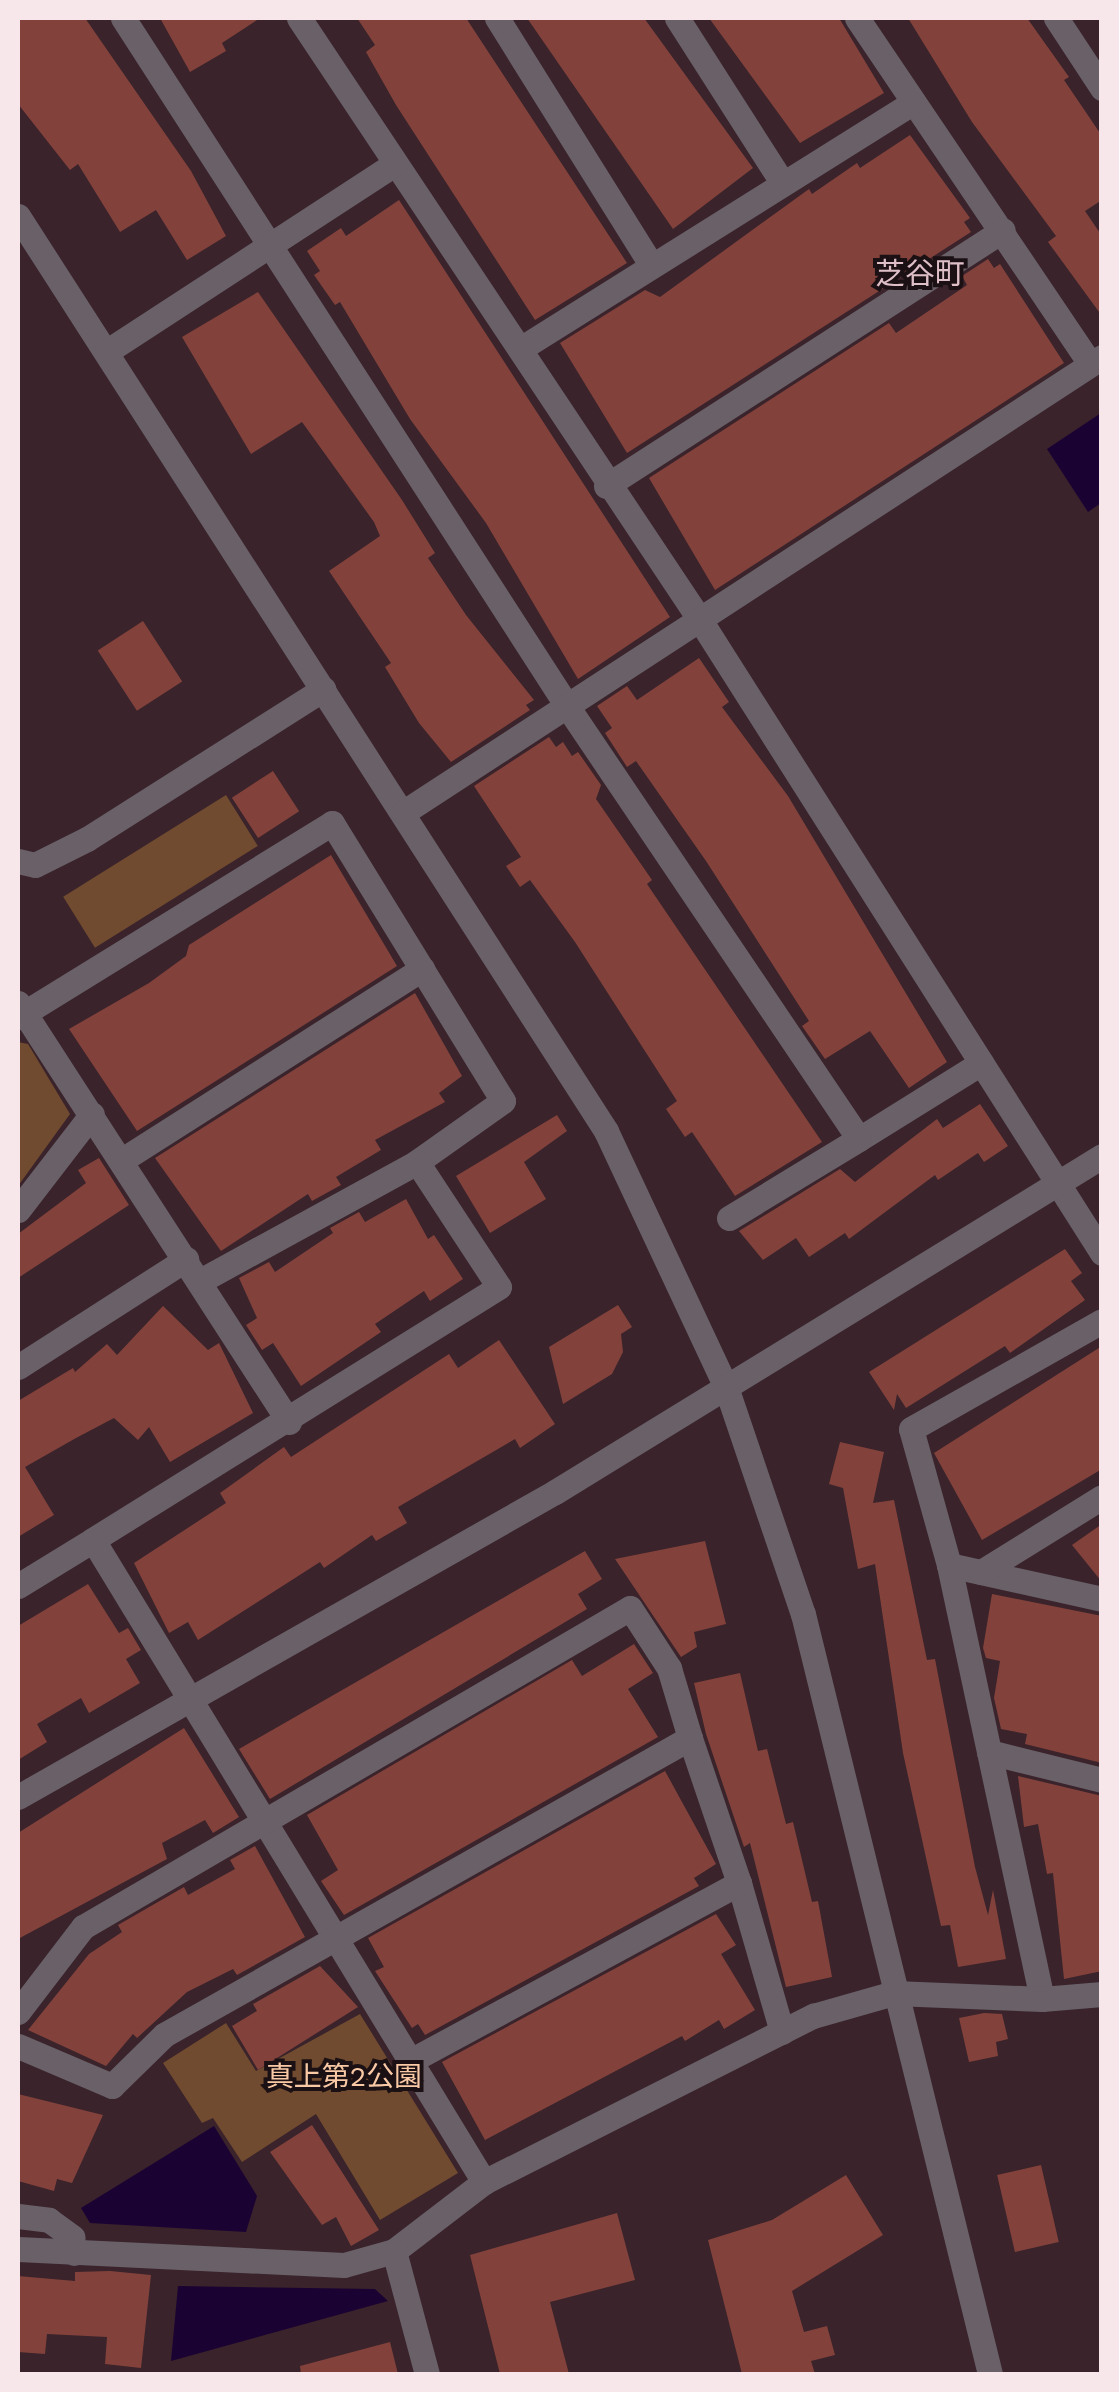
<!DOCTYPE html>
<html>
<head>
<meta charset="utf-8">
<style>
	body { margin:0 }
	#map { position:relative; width:1119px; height:2392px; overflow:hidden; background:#3a232b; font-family:"Work Sans","Noto Sans JP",sans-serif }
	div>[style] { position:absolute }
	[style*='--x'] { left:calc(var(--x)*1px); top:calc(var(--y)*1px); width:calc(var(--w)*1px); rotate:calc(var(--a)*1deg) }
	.green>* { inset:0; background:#704b2f; transform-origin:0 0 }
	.water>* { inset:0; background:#1a0333 }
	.building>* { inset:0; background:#82423b; transform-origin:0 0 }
	.minor>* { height:25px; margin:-12.5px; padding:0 12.5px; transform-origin:12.5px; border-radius:12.5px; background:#696068 }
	span { translate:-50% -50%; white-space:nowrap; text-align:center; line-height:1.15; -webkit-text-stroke:8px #1b1013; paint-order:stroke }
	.park-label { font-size:28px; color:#f9c9a6 }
	.neighbourhood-label { font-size:30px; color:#debfc8 }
	.frame { position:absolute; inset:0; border:20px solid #f7e7eb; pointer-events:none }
</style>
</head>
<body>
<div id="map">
	<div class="green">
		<div style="left:226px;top:795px;width:60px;height:192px;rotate:58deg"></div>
		<div style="clip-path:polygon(18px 1042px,28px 1044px,70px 1114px,18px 1186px)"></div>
		<div style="clip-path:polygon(360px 2014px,458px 2173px,380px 2220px,316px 2114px,242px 2162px,213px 2118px,202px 2123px,163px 2063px,226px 2023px,256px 2071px)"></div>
	</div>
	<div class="water">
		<div style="clip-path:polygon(1101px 413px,1101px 503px,1088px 512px,1047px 449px)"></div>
		<div style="clip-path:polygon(214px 2126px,257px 2196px,246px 2232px,90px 2223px,81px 2208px)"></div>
		<div style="clip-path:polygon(178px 2286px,375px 2289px,388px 2301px,171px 2361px)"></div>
	</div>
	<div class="building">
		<div style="clip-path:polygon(18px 18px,85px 18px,191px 171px,226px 236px,187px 260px,156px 210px,120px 232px,78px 164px,70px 170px,18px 104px)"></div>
		<div style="clip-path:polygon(160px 18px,260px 18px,222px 43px,226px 51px,190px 72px)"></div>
		<div style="clip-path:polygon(357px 18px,466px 18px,627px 263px,535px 320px,396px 105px,366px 52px,375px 45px)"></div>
		<div style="clip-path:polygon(527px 18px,644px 18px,753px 168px,673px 229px)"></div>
		<div style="clip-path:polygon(709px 18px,839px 18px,884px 93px,800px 143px)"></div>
		<div style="clip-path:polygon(908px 18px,1027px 18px,1069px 77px,1064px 80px,1102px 136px,1102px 200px,1085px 211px,1102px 236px,1102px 316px,1048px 242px,1056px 236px,972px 122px)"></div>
		<div style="clip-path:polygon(910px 135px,970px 218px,964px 222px,971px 232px,627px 453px,560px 343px,645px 290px,660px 297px,809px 189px,812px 194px,857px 163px,860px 168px)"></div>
		<div style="clip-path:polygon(399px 200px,670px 617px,578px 679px,486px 523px,410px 419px,340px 302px,335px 305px,314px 275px,320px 271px,307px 251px,341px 228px,346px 236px)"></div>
		<div style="clip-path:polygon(988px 259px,994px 268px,1000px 264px,1064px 363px,715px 590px,649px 478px,889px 323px,896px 333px,967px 285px,962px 276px)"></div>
		<div style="clip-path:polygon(258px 292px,402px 500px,435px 553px,428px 558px,466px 615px,534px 700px,526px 705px,530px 710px,451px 762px,419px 723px,385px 667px,391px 663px,329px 571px,380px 536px,374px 522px,302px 422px,251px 454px,182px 337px)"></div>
		<div style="left:143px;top:621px;width:72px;height:54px;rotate:57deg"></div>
		<div style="clip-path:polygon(699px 658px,729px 702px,722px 707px,788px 796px,947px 1062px,909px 1088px,870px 1031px,825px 1059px,802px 1026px,809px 1021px,706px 861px,636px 761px,627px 767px,605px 733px,612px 728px,597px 706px,627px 686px,637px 700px)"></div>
		<div style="clip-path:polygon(549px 737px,556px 747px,563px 742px,572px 756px,578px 752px,601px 785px,596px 799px,652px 880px,647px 884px,822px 1142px,735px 1196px,692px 1132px,685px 1137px,666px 1109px,677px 1101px,575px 942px,530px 880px,520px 887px,506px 866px,521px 857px,474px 786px)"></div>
		<div style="left:273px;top:771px;width:48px;height:49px;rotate:57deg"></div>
		<div style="clip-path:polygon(331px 855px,397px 966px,137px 1131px,69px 1029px,149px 983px,186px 956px,189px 945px)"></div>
		<div style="clip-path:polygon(415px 993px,462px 1076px,439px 1093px,445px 1102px,375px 1140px,381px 1150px,336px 1177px,341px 1185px,312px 1201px,308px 1194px,221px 1251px,155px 1158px)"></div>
		<div style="clip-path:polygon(980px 1104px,1008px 1146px,984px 1162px,978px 1153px,938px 1180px,935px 1175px,849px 1239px,845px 1233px,809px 1257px,796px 1238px,763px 1260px,739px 1231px,840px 1169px,855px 1182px,937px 1119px,943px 1128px)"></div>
		<div style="clip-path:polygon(557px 1115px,567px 1131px,524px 1162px,546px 1199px,490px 1233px,456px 1176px)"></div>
		<div style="clip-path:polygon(99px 1158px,129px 1205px,18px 1278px,18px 1234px,86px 1183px,78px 1170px)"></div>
		<div style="clip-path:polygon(406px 1199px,428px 1239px,434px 1235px,463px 1279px,430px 1301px,424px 1291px,375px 1324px,381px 1332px,301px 1386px,273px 1343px,262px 1350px,246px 1325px,257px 1318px,239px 1278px,269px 1262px,275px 1272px,333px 1233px,330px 1228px,359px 1212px,365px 1222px)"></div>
		<div style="clip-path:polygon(1065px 1249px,1082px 1273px,1071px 1281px,1085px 1300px,1010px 1353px,1005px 1346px,906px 1408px,897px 1394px,894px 1410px,869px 1372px)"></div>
		<div style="clip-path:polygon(618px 1305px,632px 1327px,621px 1334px,623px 1352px,612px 1374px,563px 1404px,549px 1347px)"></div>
		<div style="clip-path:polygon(163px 1306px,208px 1350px,219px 1343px,253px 1413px,170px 1462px,149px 1427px,138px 1440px,114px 1418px,76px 1438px,25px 1467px,54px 1515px,18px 1537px,18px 1401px,73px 1368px,75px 1372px,107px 1344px,117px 1355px)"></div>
		<div style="clip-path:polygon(499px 1340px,555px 1424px,520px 1448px,515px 1439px,398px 1507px,407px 1523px,376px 1541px,372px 1535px,324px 1568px,320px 1562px,198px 1640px,188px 1622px,169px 1633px,134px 1563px,226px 1503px,220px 1493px,284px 1447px,291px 1457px,449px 1354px,458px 1368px)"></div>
		<div style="clip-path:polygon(1102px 1346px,1102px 1469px,982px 1540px,934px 1453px)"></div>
		<div style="clip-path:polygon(840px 1442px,884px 1452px,873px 1503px,894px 1500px,927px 1660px,935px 1659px,975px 1867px,988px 1915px,993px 1890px,1006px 1959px,958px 1967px,950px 1925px,941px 1926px,903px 1753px,875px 1564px,858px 1569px,843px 1488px,829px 1484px)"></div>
		<div style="clip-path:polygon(1102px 1524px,1102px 1582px,1072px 1545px)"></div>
		<div style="clip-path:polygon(705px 1541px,726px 1624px,694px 1632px,697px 1647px,681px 1657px,615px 1559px)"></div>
		<div style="clip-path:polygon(585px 1551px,602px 1579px,578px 1594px,587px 1609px,270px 1799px,239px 1749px)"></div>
		<div style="clip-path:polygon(88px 1584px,119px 1633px,128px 1628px,141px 1650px,126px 1659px,140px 1683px,89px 1713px,81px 1698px,37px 1724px,47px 1742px,18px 1760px,18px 1626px)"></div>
		<div style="clip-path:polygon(992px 1594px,1102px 1616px,1102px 1763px,1025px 1744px,1027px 1734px,1001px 1729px,994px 1698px,1000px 1661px,986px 1658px,983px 1648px)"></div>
		<div style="clip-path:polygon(634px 1644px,653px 1673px,628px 1689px,658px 1737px,344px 1915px,321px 1881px,338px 1870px,307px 1815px,572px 1660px,582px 1676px)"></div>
		<div style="clip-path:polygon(740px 1673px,758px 1751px,767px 1749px,786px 1824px,793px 1822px,812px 1902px,818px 1901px,832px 1977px,786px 1987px,750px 1843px,744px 1847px,706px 1734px,694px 1683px)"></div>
		<div style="clip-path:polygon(184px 1728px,239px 1817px,213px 1833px,205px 1820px,162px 1843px,167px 1859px,18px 1939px,18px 1833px)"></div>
		<div style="clip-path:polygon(665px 1771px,716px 1864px,694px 1878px,699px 1886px,425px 2035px,418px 2024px,412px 2028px,375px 1971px,384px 1967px,368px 1938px)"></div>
		<div style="clip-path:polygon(1018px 1776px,1102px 1796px,1102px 1971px,1064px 1979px,1053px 1873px,1047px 1874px,1038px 1824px,1024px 1827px)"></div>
		<div style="clip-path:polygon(255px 1846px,305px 1937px,237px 1975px,233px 1969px,187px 1992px,137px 2038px,133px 2034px,106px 2066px,28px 2030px,89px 1954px,122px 1932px,118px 1925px,184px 1887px,188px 1895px,235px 1869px,230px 1860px)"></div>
		<div style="clip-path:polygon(716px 1914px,736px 1945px,721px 1954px,755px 2010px,724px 2029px,719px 2020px,685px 2041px,682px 2036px,485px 2140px,442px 2062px)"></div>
		<div style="clip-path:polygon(320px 1966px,358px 2007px,258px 2070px,232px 2026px,257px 2011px,253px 2004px)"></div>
		<div style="clip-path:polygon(984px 2013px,1002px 2014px,1008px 2039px,996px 2042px,998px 2056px,969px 2062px,959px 2018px)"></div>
		<div style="clip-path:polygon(18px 2094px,103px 2115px,72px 2183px,57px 2179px,54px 2191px,18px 2181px)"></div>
		<div style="clip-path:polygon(312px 2125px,379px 2230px,351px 2246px,336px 2217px,322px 2225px,270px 2152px)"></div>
		<div style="left:1041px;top:2165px;width:79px;height:45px;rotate:77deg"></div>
		<div style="clip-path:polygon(846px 2175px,883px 2235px,792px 2291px,804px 2332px,827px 2326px,835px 2355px,811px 2361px,815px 2374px,742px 2374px,708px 2240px,772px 2220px)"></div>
		<div style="clip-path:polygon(617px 2213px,635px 2280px,550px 2302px,569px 2374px,500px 2374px,470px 2255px)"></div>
		<div style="clip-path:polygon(110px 2271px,151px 2275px,141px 2368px,105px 2364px,107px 2337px,47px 2334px,45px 2354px,18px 2352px,18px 2276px,75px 2281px,75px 2272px)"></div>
		<div style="clip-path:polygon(390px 2342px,398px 2374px,301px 2374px,300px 2366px)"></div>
	</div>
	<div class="minor">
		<div style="--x:123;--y:18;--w:819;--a:57.16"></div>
		<div style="--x:567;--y:706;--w:522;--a:56.01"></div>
		<div style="--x:859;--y:1139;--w:144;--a:-31.9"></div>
		<div style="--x:299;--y:18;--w:723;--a:56.33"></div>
		<div style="--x:700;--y:620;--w:750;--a:57.58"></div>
		<div style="--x:497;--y:18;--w:290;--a:58"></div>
		<div style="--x:677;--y:18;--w:195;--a:57.4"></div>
		<div style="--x:857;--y:18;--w:417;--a:56"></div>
		<div style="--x:1056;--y:18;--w:84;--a:56.7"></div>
		<div style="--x:18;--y:216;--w:1088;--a:57.27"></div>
		<div style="--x:606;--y:1131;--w:283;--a:64.9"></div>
		<div style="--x:726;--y:1387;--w:240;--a:71.3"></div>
		<div style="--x:803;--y:1614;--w:783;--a:76.18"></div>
		<div style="--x:520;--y:349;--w:461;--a:-32.1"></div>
		<div style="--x:106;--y:352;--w:343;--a:-33.1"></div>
		<div style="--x:606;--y:486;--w:472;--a:-32.8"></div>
		<div style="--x:404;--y:812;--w:833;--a:-33.1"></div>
		<div style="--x:18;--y:861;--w:17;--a:13"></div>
		<div style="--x:35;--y:865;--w:58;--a:-26.6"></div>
		<div style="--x:87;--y:839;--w:280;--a:-32.4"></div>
		<div style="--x:18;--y:1003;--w:499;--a:57.1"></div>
		<div style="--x:18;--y:1017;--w:369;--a:-31.7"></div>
		<div style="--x:332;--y:823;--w:326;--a:58.4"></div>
		<div style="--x:503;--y:1101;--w:105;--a:144.7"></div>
		<div style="--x:417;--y:1162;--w:149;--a:56.7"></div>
		<div style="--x:499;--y:1287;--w:478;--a:148.1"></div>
		<div style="--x:93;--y:1540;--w:752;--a:58.66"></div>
		<div style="--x:122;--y:1160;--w:356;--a:-32.5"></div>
		<div style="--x:18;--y:1210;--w:121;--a:-52.4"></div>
		<div style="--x:729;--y:1218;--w:152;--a:-31.3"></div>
		<div style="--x:200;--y:1281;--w:247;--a:-28.7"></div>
		<div style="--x:18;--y:1367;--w:200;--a:-32.7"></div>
		<div style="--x:949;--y:1565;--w:157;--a:12.5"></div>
		<div style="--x:981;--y:1572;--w:142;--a:-31.8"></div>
		<div style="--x:18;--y:1586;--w:88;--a:-31.5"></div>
		<div style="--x:989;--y:1752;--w:116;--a:13.9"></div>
		<div style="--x:18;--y:1797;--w:618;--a:-29.6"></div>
		<div style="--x:555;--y:1492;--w:642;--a:-31.56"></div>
		<div style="--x:739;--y:1883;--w:155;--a:73.9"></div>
		<div style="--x:1042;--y:1999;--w:444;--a:-102.1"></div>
		<div style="--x:949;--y:1565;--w:141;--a:-105.6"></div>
		<div style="--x:911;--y:1429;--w:219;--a:-29.5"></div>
		<div style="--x:18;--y:2012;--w:107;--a:-52.6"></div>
		<div style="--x:83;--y:1927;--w:633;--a:-30.25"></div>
		<div style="--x:630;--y:1608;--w:72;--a:57"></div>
		<div style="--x:669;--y:1668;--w:73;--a:73.3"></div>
		<div style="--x:690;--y:1738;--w:604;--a:150.55"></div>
		<div style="--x:164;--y:2035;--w:73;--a:135.6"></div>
		<div style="--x:112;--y:2086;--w:102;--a:-156.9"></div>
		<div style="--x:412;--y:2060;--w:372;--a:-28.4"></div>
		<div style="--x:739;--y:1883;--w:153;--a:-108.7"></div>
		<div style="--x:18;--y:2216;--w:31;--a:7"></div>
		<div style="--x:49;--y:2220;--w:29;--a:36"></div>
		<div style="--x:72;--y:2237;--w:16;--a:83"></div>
		<div style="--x:18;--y:2249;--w:326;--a:2.8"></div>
		<div style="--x:344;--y:2265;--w:52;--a:-15.6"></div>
		<div style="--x:394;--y:2251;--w:113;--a:-37.5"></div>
		<div style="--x:484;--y:2182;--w:369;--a:-26.8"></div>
		<div style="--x:813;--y:2016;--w:84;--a:-15.9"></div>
		<div style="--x:894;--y:1993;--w:148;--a:2.3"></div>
		<div style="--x:1042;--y:1999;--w:60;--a:-4.8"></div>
		<div style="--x:394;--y:2251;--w:127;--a:75"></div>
	</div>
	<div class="park-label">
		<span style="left:344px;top:2077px">真上第2公園</span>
	</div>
	<div class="neighbourhood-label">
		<span style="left:920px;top:274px">芝谷町</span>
	</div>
	<div class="frame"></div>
</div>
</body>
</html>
